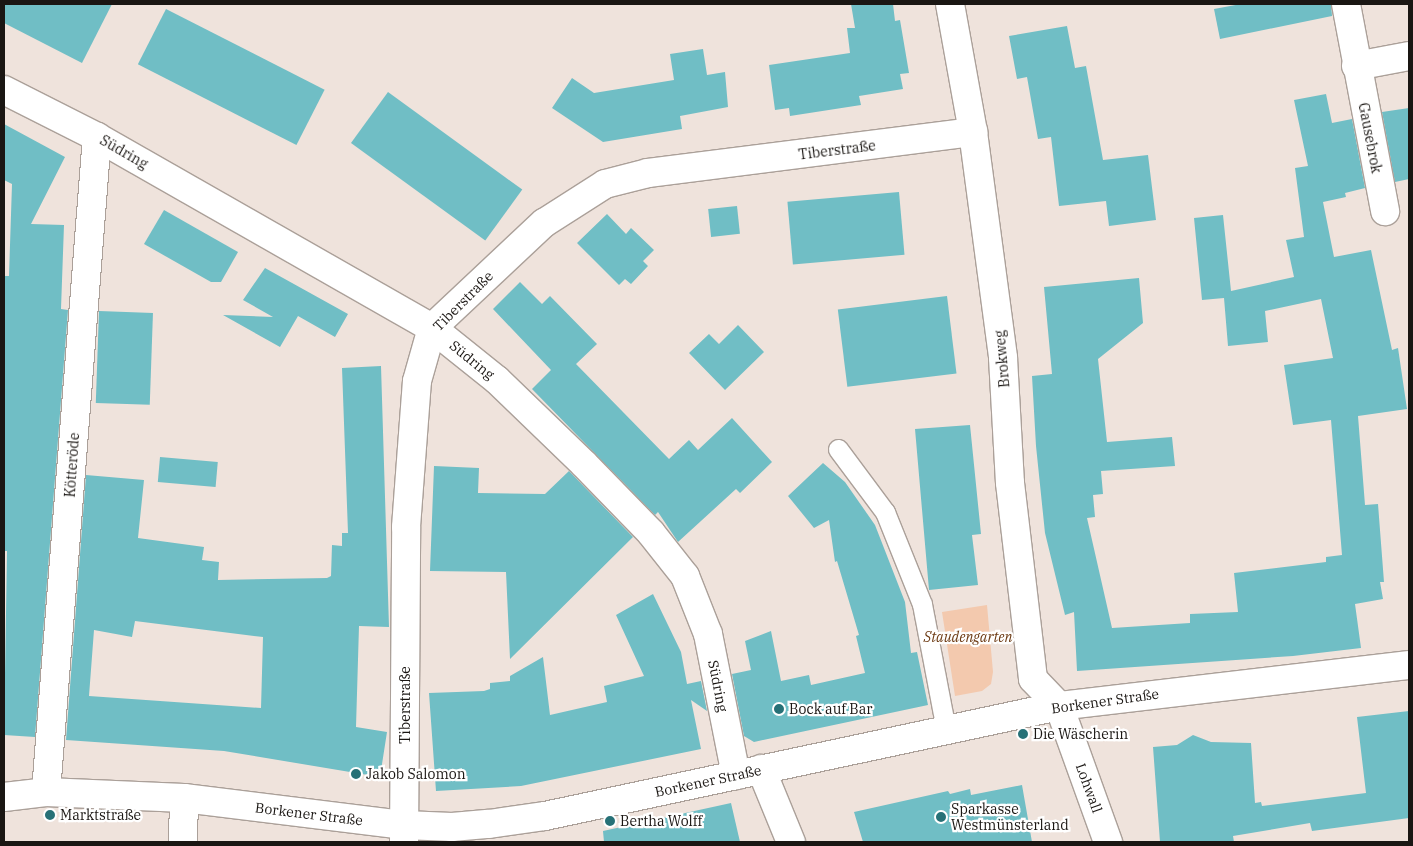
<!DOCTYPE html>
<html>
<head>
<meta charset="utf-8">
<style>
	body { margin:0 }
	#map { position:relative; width:1413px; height:846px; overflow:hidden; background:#efe3dc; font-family:"IBM Plex Serif",serif }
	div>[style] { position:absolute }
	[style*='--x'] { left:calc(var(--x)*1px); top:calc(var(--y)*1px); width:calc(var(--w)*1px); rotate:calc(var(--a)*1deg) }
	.green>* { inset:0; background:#f3c9ae }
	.building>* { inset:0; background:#70bec5; transform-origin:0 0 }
	.roads { filter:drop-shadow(1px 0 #aba099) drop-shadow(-1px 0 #aba099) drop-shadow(0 1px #aba099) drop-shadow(0 -1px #aba099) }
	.service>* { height:19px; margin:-9.5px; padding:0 9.5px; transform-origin:9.5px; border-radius:9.5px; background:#fff }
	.pedestrian>* { height:28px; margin:-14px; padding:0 14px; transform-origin:14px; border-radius:14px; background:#fff }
	.minor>* { height:28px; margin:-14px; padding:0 14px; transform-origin:14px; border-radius:14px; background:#fff }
	.tertiary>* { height:28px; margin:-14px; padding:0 14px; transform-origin:14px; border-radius:14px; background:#fff }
	.dots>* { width:14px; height:14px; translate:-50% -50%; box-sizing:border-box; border:2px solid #fff; border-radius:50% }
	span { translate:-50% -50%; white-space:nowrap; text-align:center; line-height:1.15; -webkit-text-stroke:4.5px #fff; paint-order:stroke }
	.street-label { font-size:14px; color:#1a1613 }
	.park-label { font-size:14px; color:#6d3b14; font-style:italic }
	.poi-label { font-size:14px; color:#1a1613 }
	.left { translate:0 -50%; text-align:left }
	.frame { position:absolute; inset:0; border:5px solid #1a1613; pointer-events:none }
</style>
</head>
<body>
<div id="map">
	<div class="green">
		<div style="clip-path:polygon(987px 605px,993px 672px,991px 684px,982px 691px,955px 696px,942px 612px)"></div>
	</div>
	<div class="building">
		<div style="clip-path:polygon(4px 4px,112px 4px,82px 63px,4px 23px)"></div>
		<div style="clip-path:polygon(851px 4px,893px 4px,895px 21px,900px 20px,909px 73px,900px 74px,903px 89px,859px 96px,861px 105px,790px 116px,789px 108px,775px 110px,769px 65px,850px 53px,847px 28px,855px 28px)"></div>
		<div style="clip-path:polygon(1241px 4px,1331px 4px,1332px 16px,1220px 39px,1214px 9px)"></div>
		<div style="left:166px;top:9px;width:178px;height:62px;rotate:27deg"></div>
		<div style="clip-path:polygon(1067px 26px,1075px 68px,1086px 66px,1103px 160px,1148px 155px,1156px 220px,1109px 226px,1106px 201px,1059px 206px,1051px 137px,1038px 139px,1027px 77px,1017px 79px,1009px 36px)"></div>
		<div style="clip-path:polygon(703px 49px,707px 75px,725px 72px,728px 107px,680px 116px,682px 129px,603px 142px,552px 108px,572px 78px,594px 93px,674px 80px,670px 54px)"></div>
		<div style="left:388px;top:92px;width:166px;height:63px;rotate:36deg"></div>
		<div style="clip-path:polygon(1326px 94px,1332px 123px,1352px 119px,1365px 188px,1345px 193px,1346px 197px,1323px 202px,1334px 257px,1371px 250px,1392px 350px,1398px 348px,1407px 409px,1358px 416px,1365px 505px,1378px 504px,1384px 582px,1380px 582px,1383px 599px,1355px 604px,1361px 648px,1293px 656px,1077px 671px,1074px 612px,1065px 615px,1045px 533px,1036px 446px,1032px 376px,1052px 374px,1044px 287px,1139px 278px,1143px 323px,1098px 359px,1107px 442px,1172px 437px,1175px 466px,1101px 471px,1103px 494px,1093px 495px,1095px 517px,1087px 518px,1112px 628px,1190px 623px,1190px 614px,1238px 612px,1234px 573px,1326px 562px,1326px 557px,1342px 555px,1331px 420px,1293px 425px,1284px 365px,1333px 358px,1321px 299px,1265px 311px,1268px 342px,1228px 346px,1224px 298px,1202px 300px,1194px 218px,1223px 215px,1231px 291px,1294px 277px,1286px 240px,1304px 237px,1295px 168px,1308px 166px,1294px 100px)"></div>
		<div style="clip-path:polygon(1409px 108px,1409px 179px,1395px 182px,1382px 112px)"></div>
		<div style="clip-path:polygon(4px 124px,65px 157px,31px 224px,64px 225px,61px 309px,68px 310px,35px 737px,4px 735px,7px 551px,4px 551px,4px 276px,9px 276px,12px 184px,4px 180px)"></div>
		<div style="left:899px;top:192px;width:63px;height:112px;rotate:85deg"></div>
		<div style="left:737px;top:206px;width:28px;height:29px;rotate:84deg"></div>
		<div style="clip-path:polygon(164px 210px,238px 252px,221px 282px,211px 282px,144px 244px)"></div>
		<div style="clip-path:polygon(607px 214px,626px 234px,631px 228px,654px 250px,643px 261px,648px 266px,631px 284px,625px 279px,619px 285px,577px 243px)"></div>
		<div style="clip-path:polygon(265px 268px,348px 314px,335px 337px,298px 316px,280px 347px,223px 315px,273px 317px,243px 300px)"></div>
		<div style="clip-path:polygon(520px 282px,542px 304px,550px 296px,597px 344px,576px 364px,669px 459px,689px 440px,698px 450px,732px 418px,772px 462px,740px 493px,736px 489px,678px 542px,658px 512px,655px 515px,532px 389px,551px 370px,493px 309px)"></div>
		<div style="left:947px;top:296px;width:78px;height:110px;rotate:83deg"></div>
		<div style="left:99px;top:311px;width:54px;height:92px;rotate:2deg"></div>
		<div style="clip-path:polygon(738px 325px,764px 352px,725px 390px,689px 353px,709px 334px,719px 344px)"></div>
		<div style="clip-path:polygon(evenodd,381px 366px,389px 627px,359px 626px,356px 727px,387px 732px,380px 777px,224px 751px,66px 740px,86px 475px,144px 480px,138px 538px,204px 547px,202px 560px,219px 562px,218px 580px,327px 578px,331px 576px,332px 545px,342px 546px,342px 533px,348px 533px,342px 368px,381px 366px,135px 621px,263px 637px,261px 708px,89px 696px,94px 630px,132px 637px,135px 621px)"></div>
		<div style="clip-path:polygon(970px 425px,981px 534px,972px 535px,978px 585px,929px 590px,915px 429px)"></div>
		<div style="left:160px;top:457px;width:58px;height:25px;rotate:5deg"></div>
		<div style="clip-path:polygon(823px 463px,845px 482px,875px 525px,905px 602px,911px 653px,917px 652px,928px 705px,754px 742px,744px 736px,732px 674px,751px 670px,745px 641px,771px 631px,781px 681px,809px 675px,811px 685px,865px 673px,856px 636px,859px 635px,837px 561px,835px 562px,829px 520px,814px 528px,788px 496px)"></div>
		<div style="clip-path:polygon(434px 466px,479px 468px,478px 493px,545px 494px,569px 471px,633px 537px,510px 659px,506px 572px,430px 571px)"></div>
		<div style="clip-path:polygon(653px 594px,681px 652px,687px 684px,701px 681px,707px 711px,691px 700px,701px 749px,521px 786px,436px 791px,429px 693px,484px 691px,490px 689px,490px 683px,510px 681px,510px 676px,543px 657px,550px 715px,607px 702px,604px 686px,644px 676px,616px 615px)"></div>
		<div style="clip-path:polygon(1409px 711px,1409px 818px,1312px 831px,1310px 823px,1233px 836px,1234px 842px,1160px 842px,1153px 747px,1177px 745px,1193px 735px,1211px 742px,1251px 743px,1255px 803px,1261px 802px,1262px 806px,1366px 793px,1357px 717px)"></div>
		<div style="clip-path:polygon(1022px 785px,1032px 842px,863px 842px,854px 812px,948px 791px,950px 794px,970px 789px,971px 795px)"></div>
		<div style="clip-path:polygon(731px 803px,740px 842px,604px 842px,603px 831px)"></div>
	</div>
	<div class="roads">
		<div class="service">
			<div style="--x:838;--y:449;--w:79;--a:53.3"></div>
			<div style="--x:885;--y:512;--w:99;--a:68.1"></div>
			<div style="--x:922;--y:604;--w:128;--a:79.2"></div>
		</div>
		<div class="pedestrian">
			<div style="--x:183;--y:842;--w:44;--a:-88.7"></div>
		</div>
		<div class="minor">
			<div style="--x:950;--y:4;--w:130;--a:79.8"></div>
			<div style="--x:973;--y:132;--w:228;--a:82.4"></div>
			<div style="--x:1003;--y:358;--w:125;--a:86.8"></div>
			<div style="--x:1010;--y:483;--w:197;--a:83.3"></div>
			<div style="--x:1033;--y:679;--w:37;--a:46"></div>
			<div style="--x:1059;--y:706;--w:145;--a:70.2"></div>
			<div style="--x:1346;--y:4;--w:211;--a:79.3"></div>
			<div style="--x:1356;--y:66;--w:54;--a:-10.7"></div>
			<div style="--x:4;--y:90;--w:104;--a:26.8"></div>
			<div style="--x:97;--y:137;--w:386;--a:29.7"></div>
			<div style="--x:432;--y:328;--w:83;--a:38.7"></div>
			<div style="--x:497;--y:380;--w:121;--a:44"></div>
			<div style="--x:584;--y:464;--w:96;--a:45.8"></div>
			<div style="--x:651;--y:533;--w:55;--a:51.7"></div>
			<div style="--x:685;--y:576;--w:62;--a:68.4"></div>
			<div style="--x:708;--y:634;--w:144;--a:78.8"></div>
			<div style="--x:761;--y:769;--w:79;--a:67.7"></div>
			<div style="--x:46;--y:792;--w:657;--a:-85.55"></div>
			<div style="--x:404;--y:842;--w:315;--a:-89.6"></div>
			<div style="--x:406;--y:527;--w:146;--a:-85.7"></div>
			<div style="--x:417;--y:381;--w:55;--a:-74.2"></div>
			<div style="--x:432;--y:328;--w:154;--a:-43.2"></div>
			<div style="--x:544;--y:223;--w:72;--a:-32.6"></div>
			<div style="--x:605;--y:184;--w:44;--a:-14.3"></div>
			<div style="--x:648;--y:173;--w:328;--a:-7.2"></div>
		</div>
		<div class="tertiary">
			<div style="--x:4;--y:797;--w:42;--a:-6.8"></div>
			<div style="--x:46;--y:792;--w:138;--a:2.5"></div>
			<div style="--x:184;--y:798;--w:222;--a:7"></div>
			<div style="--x:404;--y:825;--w:48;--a:2.4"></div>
			<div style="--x:452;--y:827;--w:37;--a:-5"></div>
			<div style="--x:489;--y:824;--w:57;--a:-8.1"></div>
			<div style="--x:545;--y:816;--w:526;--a:-12.08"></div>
			<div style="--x:1059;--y:706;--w:352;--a:-6.7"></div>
		</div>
	</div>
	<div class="dots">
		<div style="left:779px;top:709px;background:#277177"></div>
		<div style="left:1023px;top:734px;background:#277177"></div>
		<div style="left:356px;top:774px;background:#277177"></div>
		<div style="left:50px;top:815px;background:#277177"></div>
		<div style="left:941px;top:817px;background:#277177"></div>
		<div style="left:610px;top:821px;background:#277177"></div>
	</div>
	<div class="street-label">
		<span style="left:1370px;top:138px;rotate:79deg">Gausebrok</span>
		<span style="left:837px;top:150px;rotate:-7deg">Tiberstraße</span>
		<span style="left:124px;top:152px;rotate:30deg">Südring</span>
		<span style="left:463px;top:301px;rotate:-45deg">Tiberstraße</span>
		<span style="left:1002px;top:359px;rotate:-95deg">Brokweg</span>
		<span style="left:472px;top:360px;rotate:39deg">Südring</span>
		<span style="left:72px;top:465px;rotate:-86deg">Kötteröde</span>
		<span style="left:718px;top:686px;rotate:79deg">Südring</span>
		<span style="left:1105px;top:701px;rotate:-8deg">Borkener Straße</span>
		<span style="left:405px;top:705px;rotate:-90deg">Tiberstraße</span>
		<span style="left:708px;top:781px;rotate:-12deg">Borkener Straße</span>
		<span style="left:1089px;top:788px;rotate:70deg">Lohwall</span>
		<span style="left:309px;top:814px;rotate:7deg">Borkener Straße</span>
	</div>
	<div class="park-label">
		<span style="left:968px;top:637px">Staudengarten</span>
	</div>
	<div class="poi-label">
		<span class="left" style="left:789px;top:709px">Bock auf Bar</span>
		<span class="left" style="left:1033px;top:734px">Die Wäscherin</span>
		<span class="left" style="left:366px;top:774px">Jakob Salomon</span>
		<span class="left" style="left:951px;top:817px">Sparkasse<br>Westmünsterland</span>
		<span class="left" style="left:60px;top:815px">Marktstraße</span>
		<span class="left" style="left:620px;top:821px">Bertha Wolff</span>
	</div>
	<div class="frame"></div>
</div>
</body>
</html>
